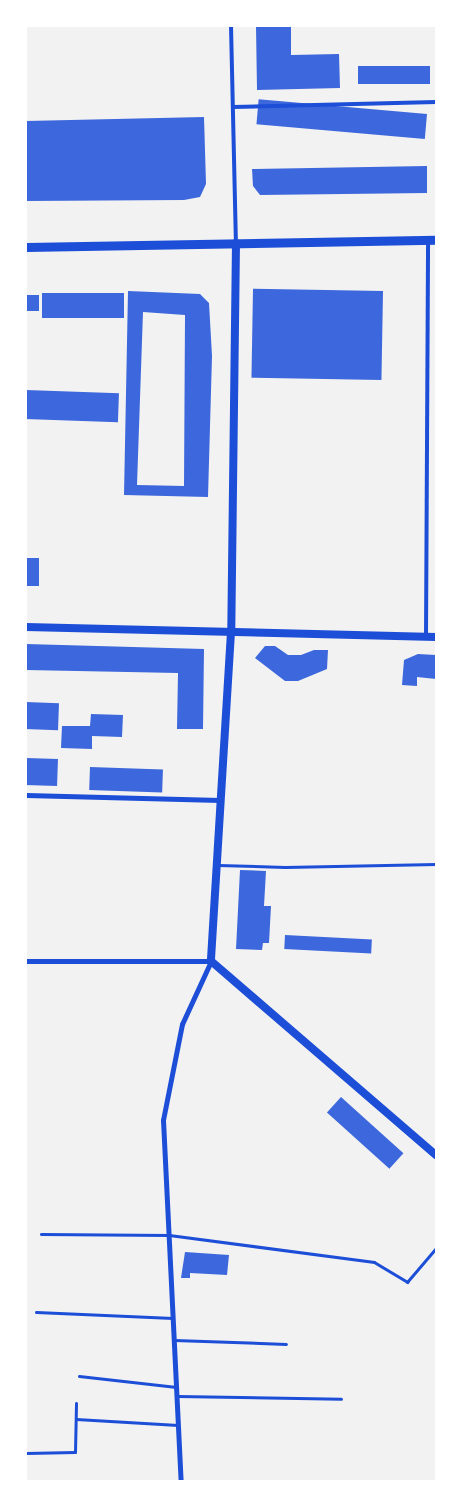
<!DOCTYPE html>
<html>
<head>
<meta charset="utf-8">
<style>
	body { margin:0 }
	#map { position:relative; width:462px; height:1507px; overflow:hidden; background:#f2f2f2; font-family:Helvetica,sans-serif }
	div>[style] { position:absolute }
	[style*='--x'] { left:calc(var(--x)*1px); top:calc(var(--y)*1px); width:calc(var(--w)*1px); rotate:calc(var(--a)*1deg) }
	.building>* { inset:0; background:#3d67dc; transform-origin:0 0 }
	.service>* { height:3px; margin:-1.5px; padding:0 1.5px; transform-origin:1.5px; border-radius:1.5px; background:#1d4ed8 }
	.pedestrian>* { height:4px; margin:-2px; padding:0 2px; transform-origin:2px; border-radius:2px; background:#1d4ed8 }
	.minor>* { height:5px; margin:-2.5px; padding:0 2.5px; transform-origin:2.5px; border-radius:2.5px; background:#1d4ed8 }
	.secondary>* { height:8px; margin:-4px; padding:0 4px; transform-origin:4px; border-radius:4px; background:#1d4ed8 }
	.primary>* { height:9px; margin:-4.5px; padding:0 4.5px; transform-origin:4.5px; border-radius:4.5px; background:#1d4ed8 }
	span { translate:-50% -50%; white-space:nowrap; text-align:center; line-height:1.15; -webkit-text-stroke:4.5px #fff; paint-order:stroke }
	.frame { position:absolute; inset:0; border:27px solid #fff; pointer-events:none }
</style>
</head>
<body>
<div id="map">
	<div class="building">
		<div style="clip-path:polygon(256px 26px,291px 26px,291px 55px,339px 54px,340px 88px,257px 90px)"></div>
		<div style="left:430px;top:66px;width:18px;height:72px;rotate:90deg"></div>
		<div style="left:427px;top:114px;width:25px;height:169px;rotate:95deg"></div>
		<div style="clip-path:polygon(204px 117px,206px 184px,200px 197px,184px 200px,26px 201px,26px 121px)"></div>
		<div style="clip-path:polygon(427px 166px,427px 193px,260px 195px,253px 186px,252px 169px)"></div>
		<div style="clip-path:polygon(evenodd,128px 291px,200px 294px,209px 303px,212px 356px,208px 497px,124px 495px,128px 291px,143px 312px,185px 315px,184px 486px,137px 485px,143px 312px)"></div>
		<div style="left:383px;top:291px;width:89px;height:130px;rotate:91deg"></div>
		<div style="left:124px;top:293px;width:25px;height:82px;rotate:90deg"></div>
		<div style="left:26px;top:295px;width:13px;height:16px"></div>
		<div style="left:26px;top:390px;width:93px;height:29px;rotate:2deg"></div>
		<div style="left:26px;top:558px;width:13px;height:28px"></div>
		<div style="clip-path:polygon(26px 644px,204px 649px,203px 729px,177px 729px,178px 673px,26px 670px)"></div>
		<div style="clip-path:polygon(265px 646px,275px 646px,288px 655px,301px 655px,314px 650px,328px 650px,327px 669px,298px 681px,285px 681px,255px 658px)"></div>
		<div style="clip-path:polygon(418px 654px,436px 655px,436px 679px,417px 677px,417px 686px,402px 685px,404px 660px)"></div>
		<div style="left:26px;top:702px;width:33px;height:27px;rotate:2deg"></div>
		<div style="clip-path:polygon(91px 714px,123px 715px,122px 737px,92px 736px,92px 749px,61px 748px,62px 726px,90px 726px)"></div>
		<div style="left:26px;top:758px;width:32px;height:27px;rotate:2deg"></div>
		<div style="left:90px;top:767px;width:73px;height:23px;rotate:2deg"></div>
		<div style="clip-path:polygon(240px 870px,266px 871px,264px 906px,271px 906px,269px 943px,263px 943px,262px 950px,236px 949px)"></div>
		<div style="left:285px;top:935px;width:87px;height:14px;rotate:3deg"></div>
		<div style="left:341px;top:1097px;width:84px;height:21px;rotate:42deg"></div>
		<div style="clip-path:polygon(185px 1252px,229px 1255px,227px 1275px,190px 1273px,190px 1278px,181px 1278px)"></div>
	</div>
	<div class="service">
		<div style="--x:218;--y:865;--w:67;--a:1.7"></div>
		<div style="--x:285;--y:867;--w:151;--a:-1.1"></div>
		<div style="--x:41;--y:1234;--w:128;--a:0.4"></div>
		<div style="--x:169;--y:1235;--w:207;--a:7.5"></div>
		<div style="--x:374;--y:1262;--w:39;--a:31"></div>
		<div style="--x:407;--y:1282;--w:45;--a:-49.5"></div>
		<div style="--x:36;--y:1312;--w:137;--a:2.5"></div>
		<div style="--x:174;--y:1340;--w:112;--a:2"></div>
		<div style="--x:79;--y:1376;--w:98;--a:6.5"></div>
		<div style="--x:177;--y:1396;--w:164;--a:1"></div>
		<div style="--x:76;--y:1419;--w:102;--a:3.4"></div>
		<div style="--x:26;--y:1453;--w:49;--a:-1.2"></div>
		<div style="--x:75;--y:1452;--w:49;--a:-88.8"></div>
	</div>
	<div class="pedestrian">
		<div style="--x:231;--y:26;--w:217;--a:88.7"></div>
		<div style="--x:233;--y:107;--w:203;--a:-1.4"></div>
		<div style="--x:426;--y:637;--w:396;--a:-89.7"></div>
	</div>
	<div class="minor">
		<div style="--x:26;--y:795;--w:194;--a:1.5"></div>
		<div style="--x:26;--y:961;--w:185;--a:0"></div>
		<div style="--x:211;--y:961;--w:69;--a:114.7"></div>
		<div style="--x:182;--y:1024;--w:98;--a:101.2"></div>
		<div style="--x:163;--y:1120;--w:362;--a:87.2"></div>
	</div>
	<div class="secondary">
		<div style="--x:236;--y:243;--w:389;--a:90.7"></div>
		<div style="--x:231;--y:632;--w:330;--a:93.5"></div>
		<div style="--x:211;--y:961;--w:297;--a:40.8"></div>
		<div style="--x:26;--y:627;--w:410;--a:1.4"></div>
	</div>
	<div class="primary">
		<div style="--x:26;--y:247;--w:410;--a:-1"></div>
	</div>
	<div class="frame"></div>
</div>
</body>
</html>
